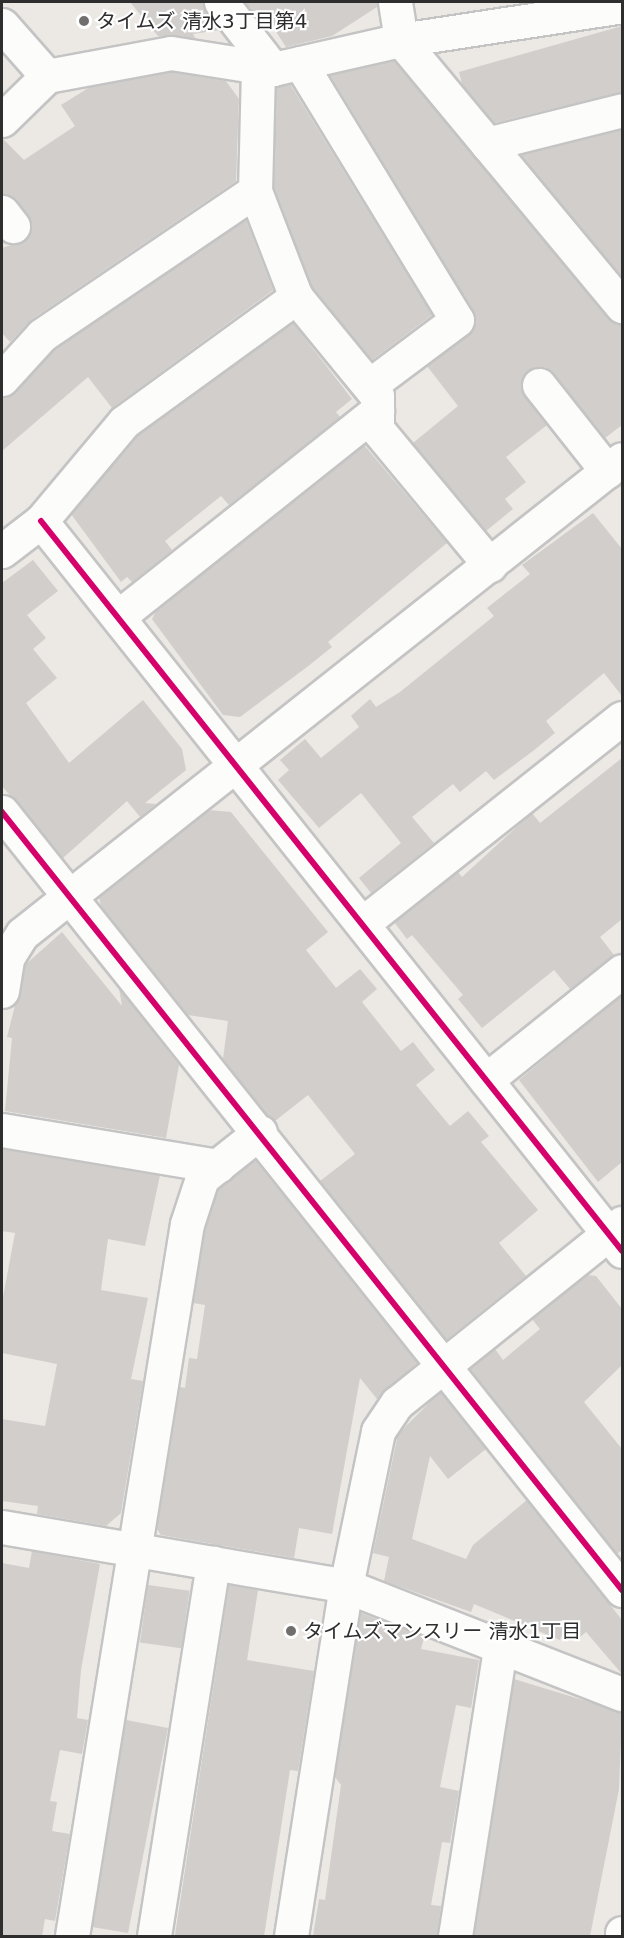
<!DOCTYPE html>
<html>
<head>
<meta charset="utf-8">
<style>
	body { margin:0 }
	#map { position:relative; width:624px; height:1938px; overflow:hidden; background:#ece8e4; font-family:"DejaVu Sans","Noto Sans JP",sans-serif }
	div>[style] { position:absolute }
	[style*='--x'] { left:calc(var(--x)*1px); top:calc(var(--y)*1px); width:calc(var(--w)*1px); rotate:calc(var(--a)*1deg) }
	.building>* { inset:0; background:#d1cecb; transform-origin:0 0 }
	.roads { filter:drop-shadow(2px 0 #c5c4c5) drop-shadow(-2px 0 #c5c4c5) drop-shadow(0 2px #c5c4c5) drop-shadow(0 -2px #c5c4c5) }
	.minor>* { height:33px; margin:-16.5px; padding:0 16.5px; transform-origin:16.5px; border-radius:16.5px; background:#fcfcfb }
	.cycleway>* { height:6px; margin:-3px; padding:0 3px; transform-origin:3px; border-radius:3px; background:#d6006c }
	.dots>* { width:16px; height:16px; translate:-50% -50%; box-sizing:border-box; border:3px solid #fff; border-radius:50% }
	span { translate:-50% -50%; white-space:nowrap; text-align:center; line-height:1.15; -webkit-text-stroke:4.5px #fff; paint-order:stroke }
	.poi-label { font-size:20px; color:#2e2e2e }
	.left { translate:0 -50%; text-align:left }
	.frame { position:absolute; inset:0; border:3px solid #2e2e2e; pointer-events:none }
</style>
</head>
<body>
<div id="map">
	<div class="building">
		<div style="clip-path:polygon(130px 2px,203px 2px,219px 30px,193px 34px,195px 38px,158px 36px)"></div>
		<div style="clip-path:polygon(244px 2px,377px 2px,377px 7px,332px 36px,286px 47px,273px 27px,267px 31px)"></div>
		<div style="clip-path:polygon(622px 26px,622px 92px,494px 123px,462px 84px,459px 72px)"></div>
		<div style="clip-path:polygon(394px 61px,608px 318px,622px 324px,622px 425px,605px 438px,553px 373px,545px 367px,528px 370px,521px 388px,547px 425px,506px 457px,526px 482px,505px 499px,513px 509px,486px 531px,413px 443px,458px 406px,427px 366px,469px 335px,473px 311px,330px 75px)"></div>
		<div style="clip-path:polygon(171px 72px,226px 81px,239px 99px,236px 181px,32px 319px,10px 342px,2px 333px,2px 248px,24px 241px,32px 224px,17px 200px,2px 194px,2px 138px,24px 160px,75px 126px,61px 105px,90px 87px)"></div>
		<div style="clip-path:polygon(290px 84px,432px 315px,372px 360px,312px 287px,274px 188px,276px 87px)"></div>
		<div style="clip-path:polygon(622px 129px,622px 277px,521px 155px)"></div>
		<div style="clip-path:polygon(246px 220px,273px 290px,112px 408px,88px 377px,2px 451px,2px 397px,16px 392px,54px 349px)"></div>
		<div style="clip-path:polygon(293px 323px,352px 399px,336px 412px,340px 417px,229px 505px,221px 496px,165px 541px,172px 550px,132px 582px,127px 577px,121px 582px,71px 514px,137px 436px)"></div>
		<div style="clip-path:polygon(364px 445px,447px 543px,328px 642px,332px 647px,307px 667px,240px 717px,223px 715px,152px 619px,156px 611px)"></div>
		<div style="clip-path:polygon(593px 513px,622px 549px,622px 696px,604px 673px,546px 721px,555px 733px,533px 751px,494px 780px,486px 771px,460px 792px,453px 784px,412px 817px,434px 843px,371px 893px,359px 878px,401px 843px,361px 793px,319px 828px,278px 780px,289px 770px,280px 760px,305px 739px,321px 758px,359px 727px,351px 716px,370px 699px,376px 707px,400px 692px,494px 616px,487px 608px,530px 574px,522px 565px)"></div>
		<div style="clip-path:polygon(33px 560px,58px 591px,27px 615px,46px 638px,33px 649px,57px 678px,26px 703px,69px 763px,143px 700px,182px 749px,186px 770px,145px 803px,156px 804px,140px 817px,127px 801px,63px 858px,2px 786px,2px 583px)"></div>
		<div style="clip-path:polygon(622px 758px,622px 919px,600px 937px,614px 955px,570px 989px,554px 970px,482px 1028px,458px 999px,463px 995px,412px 935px,407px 939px,394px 922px,458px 872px,462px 877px,532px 813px,540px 823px)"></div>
		<div style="clip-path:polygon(209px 810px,231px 812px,328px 932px,306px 950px,336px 988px,360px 969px,377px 989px,362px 1002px,401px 1051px,413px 1042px,435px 1070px,416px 1085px,450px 1126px,468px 1111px,489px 1136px,481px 1142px,538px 1210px,499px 1243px,526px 1276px,446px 1340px,320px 1181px,355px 1154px,308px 1095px,275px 1121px,267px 1115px,223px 1059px,228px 1021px,188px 1015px,101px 906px,99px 897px)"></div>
		<div style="clip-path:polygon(62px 932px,122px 1006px,119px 988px,179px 1065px,166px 1138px,5px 1111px,12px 1038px,7px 1037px,25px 965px)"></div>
		<div style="clip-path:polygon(622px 995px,622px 1162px,598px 1182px,519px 1080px)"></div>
		<div style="clip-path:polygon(2px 1149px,160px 1175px,145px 1246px,108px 1239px,101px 1290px,148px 1298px,131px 1379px,143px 1381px,121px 1513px,106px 1526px,37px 1514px,38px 1506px,2px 1501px,2px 1419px,45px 1426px,57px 1364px,2px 1353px,2px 1302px,15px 1233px,2px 1231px)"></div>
		<div style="clip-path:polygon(255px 1160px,417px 1363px,377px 1399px,360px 1378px,332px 1534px,299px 1528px,294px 1558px,161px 1535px,157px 1529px,180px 1387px,185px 1388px,189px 1358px,197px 1359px,205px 1305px,193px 1303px,205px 1228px,218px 1189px)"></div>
		<div style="clip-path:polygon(587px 1275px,596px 1276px,622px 1309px,622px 1365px,584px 1402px,622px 1449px,622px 1550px,617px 1554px,470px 1369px,495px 1349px,503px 1360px,540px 1329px,532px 1319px)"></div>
		<div style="clip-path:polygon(440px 1392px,486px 1449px,448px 1479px,430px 1456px,412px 1539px,466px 1559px,473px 1545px,527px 1500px,622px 1620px,622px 1674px,586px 1632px,579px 1638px,567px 1623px,560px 1640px,474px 1604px,471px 1612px,384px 1581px,389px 1557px,373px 1553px,398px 1434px)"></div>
		<div style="clip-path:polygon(32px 1551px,100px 1564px,81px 1670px,77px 1718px,88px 1720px,82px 1754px,60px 1750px,50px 1801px,57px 1802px,52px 1831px,70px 1834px,55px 1921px,45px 1919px,42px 1936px,2px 1936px,2px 1563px,29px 1568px)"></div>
		<div style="left:148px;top:1585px;width:42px;height:58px;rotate:8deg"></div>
		<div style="clip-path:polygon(229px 1585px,258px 1590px,247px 1660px,314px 1671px,298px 1771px,290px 1770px,264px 1936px,175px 1935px)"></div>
		<div style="clip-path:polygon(361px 1613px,424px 1637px,421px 1649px,479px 1660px,471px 1708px,456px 1705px,440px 1787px,459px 1791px,450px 1843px,442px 1842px,431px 1905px,441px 1906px,437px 1936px,313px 1936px,319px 1899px,325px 1900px,341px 1785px,335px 1777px)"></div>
		<div style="clip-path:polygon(514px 1679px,622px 1712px,619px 1789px,590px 1936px,474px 1936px)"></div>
		<div style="clip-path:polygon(126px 1720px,168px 1728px,128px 1933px,92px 1927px)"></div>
	</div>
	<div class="roads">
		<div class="minor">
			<div style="--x:221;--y:2;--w:85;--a:52.2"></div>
			<div style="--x:395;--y:2;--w:38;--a:81"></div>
			<div style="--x:401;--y:40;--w:346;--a:50.3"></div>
			<div style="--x:2;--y:25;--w:68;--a:48.6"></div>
			<div style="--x:300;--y:63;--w:301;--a:58.6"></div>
			<div style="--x:457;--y:320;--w:109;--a:143.2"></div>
			<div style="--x:258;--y:69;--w:122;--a:91.4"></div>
			<div style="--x:255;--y:191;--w:114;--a:68.9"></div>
			<div style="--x:296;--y:297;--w:128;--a:50.7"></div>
			<div style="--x:377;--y:396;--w:33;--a:90"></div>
			<div style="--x:377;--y:429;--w:177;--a:50.3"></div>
			<div style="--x:2;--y:120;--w:63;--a:-44.4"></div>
			<div style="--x:47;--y:76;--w:126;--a:-10.5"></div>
			<div style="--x:171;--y:53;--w:103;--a:8.9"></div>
			<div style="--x:273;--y:69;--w:131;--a:-12.8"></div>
			<div style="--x:401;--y:40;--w:224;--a:-8.7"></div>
			<div style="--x:487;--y:144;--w:139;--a:-14.1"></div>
			<div style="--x:2;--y:212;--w:18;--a:52"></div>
			<div style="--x:2;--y:379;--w:59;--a:-47.7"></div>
			<div style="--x:42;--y:335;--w:257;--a:-34.1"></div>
			<div style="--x:539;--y:385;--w:110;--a:51.7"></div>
			<div style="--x:41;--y:521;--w:933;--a:51.48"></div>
			<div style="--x:2;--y:551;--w:49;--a:-37.6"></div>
			<div style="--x:41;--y:521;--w:129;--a:-50"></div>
			<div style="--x:124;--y:422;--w:213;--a:-36"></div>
			<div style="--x:119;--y:616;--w:330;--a:-38.5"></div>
			<div style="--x:2;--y:812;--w:995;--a:51.45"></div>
			<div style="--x:363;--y:923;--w:330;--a:-38.4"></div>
			<div style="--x:2;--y:991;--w:33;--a:-81"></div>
			<div style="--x:7;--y:958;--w:28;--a:-58"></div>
			<div style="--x:22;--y:934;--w:765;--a:-38.37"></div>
			<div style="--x:486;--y:1080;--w:174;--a:-38.7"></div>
			<div style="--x:2;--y:1130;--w:219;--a:9.5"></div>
			<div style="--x:2;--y:1527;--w:349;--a:9.7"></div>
			<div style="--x:346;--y:1586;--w:296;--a:21.4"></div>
			<div style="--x:72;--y:1936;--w:721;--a:-80.83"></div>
			<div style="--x:187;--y:1224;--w:48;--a:-71.9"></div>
			<div style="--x:202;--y:1178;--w:74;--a:-38.4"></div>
			<div style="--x:154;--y:1936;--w:378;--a:-81"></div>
			<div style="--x:291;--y:1936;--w:354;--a:-81.1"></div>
			<div style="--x:346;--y:1586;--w:158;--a:-78.3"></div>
			<div style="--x:378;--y:1431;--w:34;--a:-56"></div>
			<div style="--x:397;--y:1403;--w:288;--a:-38.7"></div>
			<div style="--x:455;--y:1936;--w:292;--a:-81.1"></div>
			<div style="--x:622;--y:1936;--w:3;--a:-90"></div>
		</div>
	</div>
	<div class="cycleway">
		<div style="--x:41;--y:521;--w:933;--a:51.48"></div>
		<div style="--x:2;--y:812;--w:995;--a:51.45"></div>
	</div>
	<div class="dots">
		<div style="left:84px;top:21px;background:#706f6e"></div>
		<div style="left:291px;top:1631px;background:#706f6e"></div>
	</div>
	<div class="poi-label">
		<span class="left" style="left:96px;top:21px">タイムズ 清水3丁目第4</span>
		<span class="left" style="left:303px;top:1631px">タイムズマンスリー 清水1丁目</span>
	</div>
	<div class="frame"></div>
</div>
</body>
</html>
